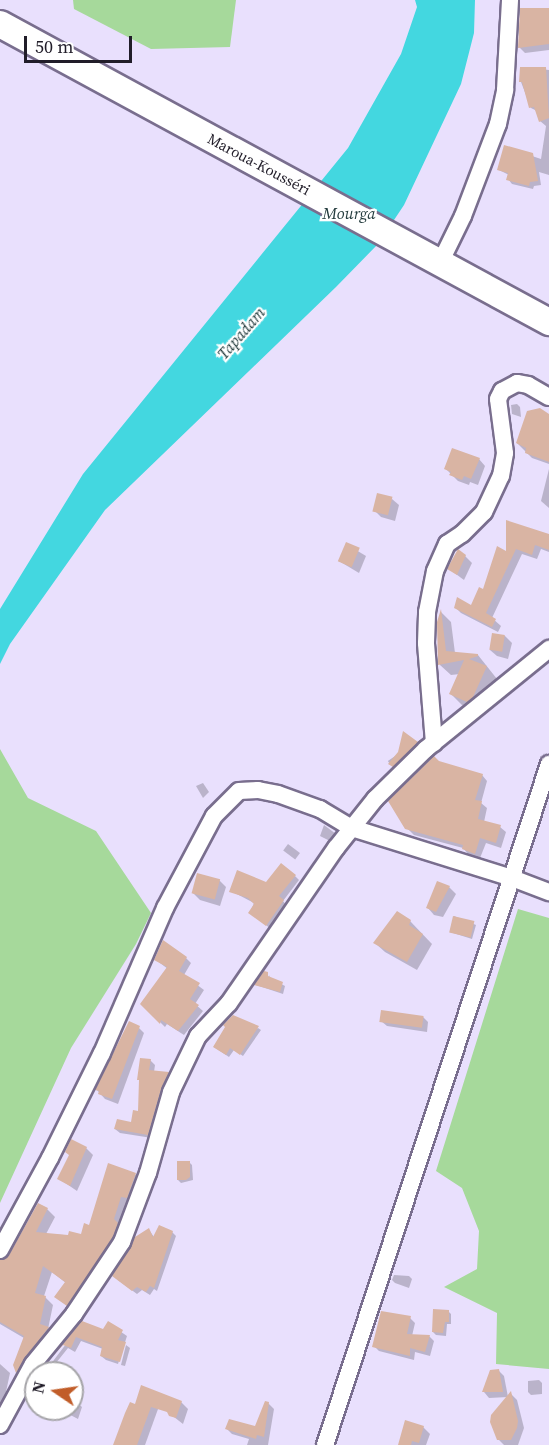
<!DOCTYPE html>
<html>
<head>
<meta charset="utf-8">
<style>
	body { margin:0 }
	#map { position:relative; width:549px; height:1445px; overflow:hidden; background:#e9e0fd; font-family:"Source Serif 4",serif }
	div>[style] { position:absolute }
	[style*='--x'] { left:calc(var(--x)*1px); top:calc(var(--y)*1px); width:calc(var(--w)*1px); rotate:calc(var(--a)*1deg) }
	.green>* { inset:0; background:#a6d99b }
	.water>* { inset:0; background:#43d7e0 }
	.shadow>* { inset:0; background:#0003; transform-origin:0 0 }
	.building>* { inset:0; background:#d9b4a3; transform-origin:0 0 }
	.roads { filter:drop-shadow(2px 0 #796e8e) drop-shadow(-2px 0 #796e8e) drop-shadow(0 2px #796e8e) drop-shadow(0 -2px #796e8e) }
	.minor>* { height:16px; margin:-8px; padding:0 8px; transform-origin:8px; border-radius:8px; background:#fff }
	.highway>* { height:26px; margin:-13px; padding:0 13px; transform-origin:13px; border-radius:13px; background:#fff }
	span { translate:-50% -50%; white-space:nowrap; text-align:center; line-height:1.15; -webkit-text-stroke:4.5px #fff; paint-order:stroke }
	.street-label { font-size:15px; color:#211d29 }
	.water-label { font-size:16px; color:#243c3e; font-style:italic }
	.north { position:absolute; left:24px; top:1361px; width:60px; height:60px; box-sizing:border-box; background:#fff; border:2px solid #a6a5a9; border-radius:50%; rotate:283deg; font-size:16px; font-weight:700; line-height:24px; text-align:center; color:#211d29 }
	.north::after { content:''; display:block; margin:auto; width:21px; height:27px; background:#c15d29; clip-path:polygon(50% 0,100% 100%,50% 72%,0 100%) }
	.scale { position:absolute; left:24px; top:36px; width:108px; height:27px; box-sizing:border-box; border:3px solid #211d29; border-top:0; padding-left:8px; font-size:18px; line-height:21px; white-space:nowrap; color:#211d29; -webkit-text-stroke:4px #fff; paint-order:stroke }
</style>
</head>
<body>
<div id="map">
	<div class="green">
		<div style="clip-path:polygon(73px 0,236px 0,230px 47px,151px 49px,74px 9px)"></div>
		<div style="clip-path:polygon(0 749px,28px 798px,96px 831px,151px 913px,136px 944px,71px 1048px,0 1203px)"></div>
		<div style="clip-path:polygon(518px 909px,549px 918px,549px 1369px,496px 1364px,497px 1313px,444px 1287px,477px 1269px,479px 1231px,462px 1188px,436px 1171px)"></div>
	</div>
	<div class="water">
		<div style="clip-path:polygon(415px 0,475px 0,474px 33px,461px 84px,404px 205px,378px 244px,336px 287px,105px 510px,10px 644px,0 664px,0 609px,83px 474px,348px 148px,401px 54px,417px 7px)"></div>
	</div>
	<div class="shadow">
		<div style="clip-path:polygon(549px 10px,549px 50px,525px 53px,519px 47px)"></div>
		<div style="clip-path:polygon(522px 67px,549px 70px,549px 175px,539px 172px,541px 185px,534px 186px,533px 189px,512px 184px,508px 179px,509px 175px,499px 170px,505px 147px,541px 159px,546px 126px,540px 121px,537px 111px,531px 108px,521px 82px)"></div>
		<div style="clip-path:polygon(517px 404px,520px 407px,521px 417px,512px 414px,511px 405px)"></div>
		<div style="clip-path:polygon(549px 416px,549px 464px,532px 458px,517px 443px)"></div>
		<div style="clip-path:polygon(479px 459px,485px 466px,478px 485px,470px 482px,469px 485px,458px 481px,446px 469px)"></div>
		<div style="clip-path:polygon(549px 469px,549px 508px,541px 501px)"></div>
		<div style="clip-path:polygon(392px 499px,399px 505px,395px 521px,381px 517px,374px 510px)"></div>
		<div style="clip-path:polygon(508px 522px,549px 535px,549px 552px,541px 549px,537px 559px,522px 554px,492px 618px,501px 626px,498px 632px,461px 613px,456px 608px,472px 607px,507px 553px)"></div>
		<div style="clip-path:polygon(346px 544px,366px 556px,359px 573px,339px 561px)"></div>
		<div style="clip-path:polygon(465px 556px,472px 563px,464px 580px,449px 569px)"></div>
		<div style="clip-path:polygon(441px 612px,451px 622px,455px 653px,478px 655px,497px 679px,484px 708px,478px 713px,462px 705px,451px 694px,460px 674px,451px 675px,440px 665px)"></div>
		<div style="clip-path:polygon(493px 635px,505px 636px,512px 643px,508px 659px,497px 656px,490px 650px)"></div>
		<div style="left:416px;top:742px;width:4px;height:34px;rotate:56deg"></div>
		<div style="clip-path:polygon(438px 762px,482px 775px,487px 781px,481px 803px,487px 808px,484px 822px,500px 827px,506px 832px,501px 848px,486px 843px,480px 858px,469px 855px,463px 848px,414px 835px,408px 829px)"></div>
		<div style="clip-path:polygon(203px 783px,209px 792px,203px 798px,196px 786px)"></div>
		<div style="clip-path:polygon(324px 825px,336px 834px,332px 842px,320px 836px)"></div>
		<div style="left:288px;top:844px;width:15px;height:8px;rotate:37deg"></div>
		<div style="clip-path:polygon(295px 876px,299px 880px,283px 901px,287px 906px,271px 929px,250px 913px,254px 903px,231px 891px)"></div>
		<div style="clip-path:polygon(219px 880px,226px 887px,220px 906px,200px 900px,193px 893px)"></div>
		<div style="clip-path:polygon(449px 887px,456px 894px,443px 917px,434px 915px,428px 908px)"></div>
		<div style="clip-path:polygon(454px 916px,476px 925px,472px 939px,450px 932px)"></div>
		<div style="clip-path:polygon(410px 921px,432px 944px,417px 970px,385px 952px,375px 943px)"></div>
		<div style="clip-path:polygon(186px 958px,191px 963px,184px 975px,204px 990px,195px 1004px,203px 1011px,184px 1035px,167px 1024px,165px 1027px,142px 1004px,168px 969px,156px 960px)"></div>
		<div style="clip-path:polygon(269px 975px,270px 978px,285px 986px,283px 994px,256px 985px,268px 983px)"></div>
		<div style="clip-path:polygon(423px 1017px,428px 1022px,427px 1032px,387px 1026px,381px 1021px)"></div>
		<div style="clip-path:polygon(139px 1028px,144px 1033px,118px 1104px,105px 1099px,97px 1090px)"></div>
		<div style="clip-path:polygon(258px 1028px,261px 1030px,243px 1056px,234px 1050px,229px 1057px,214px 1047px)"></div>
		<div style="clip-path:polygon(150px 1060px,155px 1065px,154px 1072px,168px 1073px,173px 1078px,152px 1138px,120px 1133px,115px 1129px,133px 1124px,139px 1112px)"></div>
		<div style="clip-path:polygon(86px 1148px,93px 1155px,77px 1191px,58px 1178px)"></div>
		<div style="clip-path:polygon(189px 1162px,192px 1165px,193px 1180px,181px 1183px,178px 1180px)"></div>
		<div style="clip-path:polygon(135px 1174px,143px 1182px,75px 1312px,56px 1297px,66px 1283px,52px 1272px,44px 1296px,53px 1305px,48px 1329px,56px 1336px,25px 1380px,15px 1365px,24px 1338px,0 1324px,0 1263px,10px 1256px,47px 1209px,55px 1217px,46px 1234px,82px 1236px)"></div>
		<div style="clip-path:polygon(149px 1230px,154px 1237px,172px 1232px,176px 1236px,157px 1291px,154px 1289px,150px 1295px,142px 1290px,137px 1294px,118px 1280px)"></div>
		<div style="clip-path:polygon(394px 1275px,409px 1276px,412px 1279px,409px 1288px,395px 1283px,392px 1280px)"></div>
		<div style="clip-path:polygon(448px 1311px,451px 1314px,451px 1324px,447px 1324px,446px 1336px,436px 1335px,433px 1332px)"></div>
		<div style="clip-path:polygon(410px 1318px,415px 1323px,412px 1336px,429px 1336px,434px 1341px,430px 1356px,415px 1352px,414px 1360px,379px 1351px,374px 1346px)"></div>
		<div style="clip-path:polygon(82px 1323px,104px 1331px,108px 1323px,127px 1336px,118px 1364px,106px 1360px,101px 1356px,103px 1349px,81px 1341px,75px 1352px,68px 1348px,56px 1363px,58px 1365px,54px 1373px,44px 1373px)"></div>
		<div style="clip-path:polygon(126px 1345px,130px 1348px,125px 1366px,121px 1365px)"></div>
		<div style="clip-path:polygon(0 1364px,10px 1373px,0 1420px)"></div>
		<div style="clip-path:polygon(498px 1370px,504px 1376px,508px 1397px,489px 1398px,484px 1392px,491px 1371px)"></div>
		<div style="clip-path:polygon(539px 1380px,542px 1383px,542px 1394px,531px 1395px,528px 1392px,528px 1381px)"></div>
		<div style="clip-path:polygon(36px 1385px,36px 1398px,31px 1393px)"></div>
		<div style="clip-path:polygon(511px 1394px,517px 1400px,524px 1428px,518px 1445px,504px 1445px,499px 1440px)"></div>
		<div style="clip-path:polygon(162px 1398px,145px 1445px,120px 1445px,136px 1406px)"></div>
		<div style="clip-path:polygon(72px 1399px,82px 1407px,78px 1419px,59px 1409px,72px 1409px)"></div>
		<div style="clip-path:polygon(181px 1402px,188px 1409px,183px 1424px,165px 1410px)"></div>
		<div style="clip-path:polygon(268px 1403px,274px 1409px,268px 1445px,247px 1445px,249px 1439px,232px 1434px,227px 1429px,255px 1428px)"></div>
		<div style="clip-path:polygon(423px 1427px,430px 1434px,426px 1445px,399px 1445px)"></div>
	</div>
	<div class="building">
		<div style="clip-path:polygon(520px 8px,549px 8px,549px 44px,518px 48px)"></div>
		<div style="clip-path:polygon(520px 67px,546px 67px,549px 118px,539px 122px,534px 107px,529px 108px,522px 82px,519px 82px)"></div>
		<div style="clip-path:polygon(504px 145px,533px 153px,538px 181px,530px 182px,529px 186px,506px 180px,508px 173px,497px 170px)"></div>
		<div style="clip-path:polygon(540px 408px,549px 414px,549px 462px,525px 453px,526px 448px,516px 443px,527px 411px)"></div>
		<div style="clip-path:polygon(452px 448px,480px 458px,471px 479px,464px 476px,462px 480px,449px 475px,451px 472px,444px 469px)"></div>
		<div style="left:377px;top:493px;width:16px;height:19px;rotate:14deg"></div>
		<div style="clip-path:polygon(506px 520px,549px 534px,549px 550px,535px 545px,532px 555px,516px 549px,486px 613px,496px 619px,492px 627px,454px 608px,457px 597px,471px 605px,479px 587px,483px 589px,497px 546px,506px 551px)"></div>
		<div style="left:346px;top:542px;width:15px;height:21px;rotate:23deg"></div>
		<div style="clip-path:polygon(458px 549px,466px 555px,457px 575px,447px 569px)"></div>
		<div style="clip-path:polygon(441px 609px,446px 651px,478px 654px,478px 656px,469px 659px,487px 666px,473px 697px,467px 702px,449px 694px,464px 660px,438px 665px,437px 622px)"></div>
		<div style="left:492px;top:633px;width:13px;height:17px;rotate:9deg"></div>
		<div style="clip-path:polygon(403px 731px,418px 742px,393px 767px,388px 764px,398px 752px)"></div>
		<div style="clip-path:polygon(434px 756px,439px 761px,483px 774px,475px 800px,482px 801px,478px 819px,501px 825px,496px 843px,480px 838px,475px 854px,462px 849px,463px 845px,405px 829px,388px 801px)"></div>
		<div style="clip-path:polygon(281px 863px,296px 875px,279px 896px,284px 900px,266px 926px,248px 913px,254px 904px,248px 898px,229px 892px,237px 870px,266px 882px)"></div>
		<div style="left:197px;top:873px;width:24px;height:21px;rotate:15deg"></div>
		<div style="clip-path:polygon(437px 881px,450px 886px,436px 912px,426px 908px)"></div>
		<div style="clip-path:polygon(397px 911px,411px 920px,409px 925px,423px 934px,407px 962px,373px 943px)"></div>
		<div style="left:453px;top:916px;width:22px;height:17px;rotate:13deg"></div>
		<div style="clip-path:polygon(163px 940px,187px 957px,179px 971px,200px 983px,190px 999px,199px 1005px,178px 1031px,161px 1020px,160px 1024px,140px 1004px,167px 967px,154px 960px)"></div>
		<div style="clip-path:polygon(264px 971px,268px 972px,268px 976px,283px 982px,280px 992px,254px 985px)"></div>
		<div style="left:381px;top:1010px;width:43px;height:12px;rotate:8deg"></div>
		<div style="clip-path:polygon(233px 1015px,259px 1026px,240px 1055px,230px 1048px,226px 1055px,213px 1047px,225px 1027px,223px 1025px)"></div>
		<div style="clip-path:polygon(129px 1021px,140px 1026px,112px 1099px,98px 1094px,99px 1091px,95px 1090px)"></div>
		<div style="clip-path:polygon(140px 1058px,151px 1059px,149px 1070px,169px 1072px,161px 1089px,148px 1135px,114px 1129px,117px 1119px,131px 1122px,133px 1110px,138px 1111px,139px 1080px,137px 1080px)"></div>
		<div style="clip-path:polygon(71px 1139px,87px 1147px,70px 1186px,57px 1179px,69px 1155px,65px 1152px)"></div>
		<div style="clip-path:polygon(177px 1161px,190px 1161px,190px 1177px,186px 1180px,177px 1180px)"></div>
		<div style="clip-path:polygon(108px 1163px,136px 1173px,127px 1198px,121px 1197px,114px 1219px,118px 1223px,113px 1237px,67px 1306px,54px 1297px,65px 1282px,43px 1266px,35px 1293px,46px 1296px,40px 1324px,49px 1327px,25px 1358px,16px 1373px,13px 1365px,24px 1336px,0 1322px,0 1260px,9px 1255px,38px 1203px,48px 1208px,36px 1232px,68px 1235px,69px 1231px,81px 1234px,84px 1223px,89px 1225px)"></div>
		<div style="clip-path:polygon(159px 1225px,173px 1231px,154px 1288px,150px 1286px,146px 1292px,137px 1287px,132px 1291px,112px 1276px,135px 1237px,149px 1228px,153px 1237px)"></div>
		<div style="clip-path:polygon(433px 1309px,449px 1310px,449px 1322px,445px 1322px,443px 1333px,432px 1332px)"></div>
		<div style="clip-path:polygon(381px 1311px,411px 1316px,407px 1334px,430px 1335px,425px 1352px,410px 1348px,410px 1356px,372px 1347px)"></div>
		<div style="clip-path:polygon(82px 1321px,103px 1329px,108px 1321px,123px 1330px,118px 1340px,126px 1342px,120px 1362px,100px 1356px,102px 1347px,76px 1337px,71px 1348px,63px 1345px,52px 1357px)"></div>
		<div style="clip-path:polygon(499px 1369px,503px 1392px,482px 1392px,490px 1370px)"></div>
		<div style="clip-path:polygon(141px 1385px,182px 1401px,176px 1418px,169px 1416px,167px 1412px,151px 1407px,137px 1445px,113px 1445px,125px 1413px,130px 1402px,135px 1404px)"></div>
		<div style="clip-path:polygon(511px 1391px,518px 1421px,517px 1428px,511px 1440px,497px 1440px,490px 1422px,491px 1415px)"></div>
		<div style="clip-path:polygon(265px 1401px,269px 1402px,264px 1437px,257px 1435px,256px 1439px,225px 1429px,229px 1419px,255px 1426px)"></div>
		<div style="clip-path:polygon(405px 1420px,424px 1426px,419px 1443px,412px 1441px,411px 1445px,398px 1445px)"></div>
	</div>
	<div class="roads">
		<div class="minor">
			<div style="--x:440;--y:263;--w:52;--a:-63.9"></div>
			<div style="--x:463;--y:216;--w:98;--a:-69.2"></div>
			<div style="--x:498;--y:124;--w:35;--a:-78"></div>
			<div style="--x:505;--y:90;--w:90;--a:-86.8"></div>
			<div style="--x:434;--y:743;--w:100;--a:-94.6"></div>
			<div style="--x:426;--y:643;--w:31;--a:-88"></div>
			<div style="--x:427;--y:612;--w:42;--a:-79"></div>
			<div style="--x:435;--y:571;--w:30;--a:-66"></div>
			<div style="--x:447;--y:544;--w:18;--a:-34"></div>
			<div style="--x:462;--y:534;--w:31;--a:-45"></div>
			<div style="--x:484;--y:512;--w:40;--a:-65"></div>
			<div style="--x:501;--y:476;--w:23;--a:-80"></div>
			<div style="--x:505;--y:453;--w:54;--a:-97.4"></div>
			<div style="--x:498;--y:399;--w:9;--a:-63"></div>
			<div style="--x:502;--y:391;--w:17;--a:-28"></div>
			<div style="--x:517;--y:383;--w:11;--a:10"></div>
			<div style="--x:528;--y:385;--w:24;--a:30"></div>
			<div style="--x:0;--y:1250;--w:105;--a:-61.5"></div>
			<div style="--x:50;--y:1158;--w:117;--a:-63.7"></div>
			<div style="--x:102;--y:1053;--w:158;--a:-66.5"></div>
			<div style="--x:165;--y:908;--w:104;--a:-62"></div>
			<div style="--x:214;--y:816;--w:35;--a:-45"></div>
			<div style="--x:239;--y:791;--w:19;--a:-3"></div>
			<div style="--x:258;--y:790;--w:20;--a:11"></div>
			<div style="--x:278;--y:794;--w:45;--a:19.7"></div>
			<div style="--x:320;--y:809;--w:37;--a:31"></div>
			<div style="--x:352;--y:828;--w:168;--a:17.4"></div>
			<div style="--x:512;--y:878;--w:40;--a:21"></div>
			<div style="--x:0;--y:1425;--w:69;--a:-61.6"></div>
			<div style="--x:33;--y:1364;--w:65;--a:-50.6"></div>
			<div style="--x:74;--y:1314;--w:87;--a:-56.3"></div>
			<div style="--x:122;--y:1242;--w:74;--a:-69.4"></div>
			<div style="--x:148;--y:1173;--w:84;--a:-74.1"></div>
			<div style="--x:171;--y:1092;--w:62;--a:-64.3"></div>
			<div style="--x:198;--y:1036;--w:45;--a:-46.8"></div>
			<div style="--x:229;--y:1003;--w:188;--a:-55.4"></div>
			<div style="--x:336;--y:848;--w:63;--a:-51.5"></div>
			<div style="--x:375;--y:799;--w:71;--a:-44.4"></div>
			<div style="--x:426;--y:749;--w:159;--a:-39.1"></div>
			<div style="--x:325;--y:1445;--w:717;--a:-71.79"></div>
		</div>
		<div class="highway">
			<div style="--x:0;--y:24;--w:625;--a:28.49"></div>
		</div>
	</div>
	<div class="street-label">
		<span style="left:259px;top:164px;rotate:28deg">Maroua-Kousséri</span>
	</div>
	<div class="water-label">
		<span style="left:349px;top:213px">Mourga</span>
		<span style="left:241px;top:333px;rotate:-49deg">Tapadam</span>
	</div>
	<div class="north">N</div>
	<div class="scale">50 m</div>
</div>
</body>
</html>
